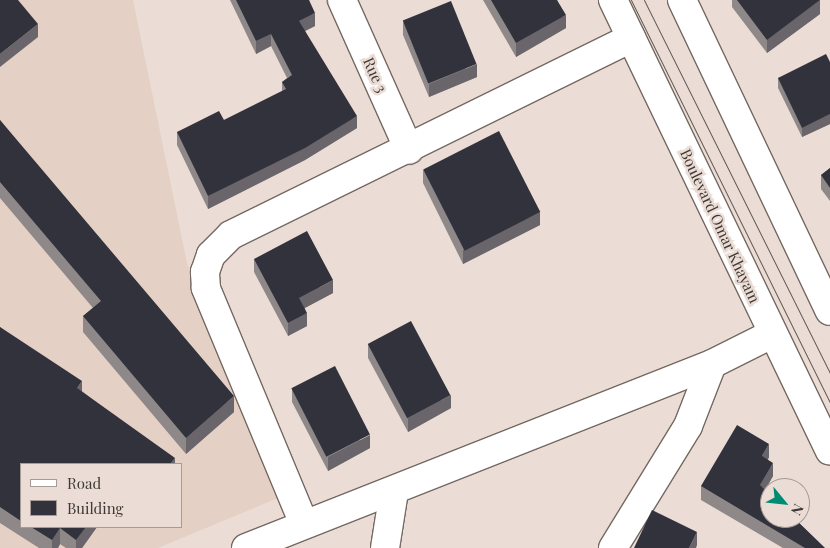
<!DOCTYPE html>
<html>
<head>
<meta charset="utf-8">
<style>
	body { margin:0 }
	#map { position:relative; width:830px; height:548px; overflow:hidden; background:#ebddd5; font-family:"Playfair Display",serif }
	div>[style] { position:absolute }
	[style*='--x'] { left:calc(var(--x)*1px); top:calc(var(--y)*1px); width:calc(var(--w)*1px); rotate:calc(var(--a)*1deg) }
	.built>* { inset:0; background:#e4d0c4 }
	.roads { filter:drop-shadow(1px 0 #756962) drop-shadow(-1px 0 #756962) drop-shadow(0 1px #756962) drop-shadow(0 -1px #756962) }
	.minor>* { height:28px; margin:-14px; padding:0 14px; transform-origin:14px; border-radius:14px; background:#fff }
	.tram>* { height:1px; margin:-0.5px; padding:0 0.5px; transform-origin:0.5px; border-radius:0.5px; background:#625b57 }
	.wall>* { inset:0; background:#8e8888 }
	.shaded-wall>* { inset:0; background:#69656a }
	.building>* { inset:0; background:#31323c; transform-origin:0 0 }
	span { translate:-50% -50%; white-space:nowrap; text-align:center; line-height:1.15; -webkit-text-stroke:5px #ebddd5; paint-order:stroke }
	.street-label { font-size:15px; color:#3e3936 }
	.legend { position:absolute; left:20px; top:463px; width:162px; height:65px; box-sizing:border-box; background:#ebddd5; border:1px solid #a69b95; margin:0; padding:6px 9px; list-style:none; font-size:15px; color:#3e3936 }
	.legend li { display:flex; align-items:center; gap:10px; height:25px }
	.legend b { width:25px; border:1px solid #a69b95 }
	.north { position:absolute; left:760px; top:478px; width:50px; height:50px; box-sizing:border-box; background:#ebddd5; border:1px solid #a69b95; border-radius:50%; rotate:118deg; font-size:14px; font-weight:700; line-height:20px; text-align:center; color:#3e3936 }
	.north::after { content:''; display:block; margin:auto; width:18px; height:22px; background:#008c74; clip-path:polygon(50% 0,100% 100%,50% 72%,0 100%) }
</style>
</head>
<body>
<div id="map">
	<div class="built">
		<div style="clip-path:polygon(evenodd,0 0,133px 0,187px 263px,278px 498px,158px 548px,0 548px,0 0,21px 464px,181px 464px,181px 527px,21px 527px,21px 464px)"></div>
	</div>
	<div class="roads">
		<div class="minor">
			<div style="--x:342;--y:0;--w:164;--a:65.9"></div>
			<div style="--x:613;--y:0;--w:500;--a:64.31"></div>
			<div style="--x:682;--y:0;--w:344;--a:64.6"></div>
			<div style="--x:304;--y:524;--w:256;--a:-112.6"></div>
			<div style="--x:206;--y:288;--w:16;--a:-94"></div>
			<div style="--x:205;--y:272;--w:18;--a:-71"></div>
			<div style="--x:211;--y:255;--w:28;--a:-45"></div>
			<div style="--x:231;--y:235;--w:446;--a:-26.2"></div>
			<div style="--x:246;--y:548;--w:501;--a:-21.55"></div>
			<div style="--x:712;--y:364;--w:67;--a:-26.6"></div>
			<div style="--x:385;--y:548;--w:58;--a:-81"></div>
			<div style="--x:613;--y:548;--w:143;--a:-58.4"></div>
			<div style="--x:688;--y:426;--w:66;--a:-68.8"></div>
		</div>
	</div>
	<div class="tram">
		<div style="--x:631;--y:0;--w:449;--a:63.7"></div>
		<div style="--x:644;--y:0;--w:417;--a:63.5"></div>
	</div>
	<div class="wall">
		<div style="clip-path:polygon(230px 0,309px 0,315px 26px,305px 31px,357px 128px,305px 160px,208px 209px,177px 145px,177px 132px,224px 120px,282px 91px,282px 82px,287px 78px,271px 46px,256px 54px)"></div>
		<div style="clip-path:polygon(483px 0,557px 0,566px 28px,516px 57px)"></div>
		<div style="clip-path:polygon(732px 0,820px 0,820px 14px,767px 53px,732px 7px)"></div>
		<div style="clip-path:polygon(403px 22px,477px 77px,429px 97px,403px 35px)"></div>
		<div style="clip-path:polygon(830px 62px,830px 124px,802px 137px,778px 88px,778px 78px)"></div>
		<div style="clip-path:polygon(0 120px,234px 412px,186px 454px,83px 332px,83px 316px,93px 308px,0 198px)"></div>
		<div style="clip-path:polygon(830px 168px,830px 201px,821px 189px,821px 175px)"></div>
		<div style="clip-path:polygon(423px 170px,540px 225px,463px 264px,423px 183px)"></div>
		<div style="clip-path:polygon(254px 259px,333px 293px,305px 308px,307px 326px,288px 336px,254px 272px)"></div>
		<div style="clip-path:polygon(0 327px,175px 464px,21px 464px,21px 527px,97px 527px,82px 548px,66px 548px,60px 544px,58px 548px,39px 548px,0 523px)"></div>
		<div style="clip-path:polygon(368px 345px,451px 408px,408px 432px,368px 358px)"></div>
		<div style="clip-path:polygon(292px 389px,370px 448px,328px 471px,292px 402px)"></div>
		<div style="clip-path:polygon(769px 457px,768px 460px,773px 476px,765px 490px,825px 548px,783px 548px,701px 500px,701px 486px)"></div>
	</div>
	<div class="shaded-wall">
		<div style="clip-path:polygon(820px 0,820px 14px,767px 53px,767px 40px)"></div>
		<div style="clip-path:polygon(315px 13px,315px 26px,299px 34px,299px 21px)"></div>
		<div style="clip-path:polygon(566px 15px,566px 28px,516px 57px,516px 43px)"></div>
		<div style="clip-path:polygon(38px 24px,38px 37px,0 67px,0 54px)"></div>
		<div style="clip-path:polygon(271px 34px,271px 46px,256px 54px,256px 41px)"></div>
		<div style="clip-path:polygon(477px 64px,477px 77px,429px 97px,429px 84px)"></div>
		<div style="clip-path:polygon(830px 114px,830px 124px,802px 137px,802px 128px)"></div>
		<div style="clip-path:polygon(357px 116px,357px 128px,305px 160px,208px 209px,208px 196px)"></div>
		<div style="clip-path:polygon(540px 212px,540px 225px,463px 264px,463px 250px)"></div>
		<div style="clip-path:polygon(333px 280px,333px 293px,299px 311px,299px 298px)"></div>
		<div style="clip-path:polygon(307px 313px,307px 326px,288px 336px,288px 323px)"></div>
		<div style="clip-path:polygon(82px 381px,82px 397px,77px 388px)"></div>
		<div style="clip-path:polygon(451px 395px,451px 408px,408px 432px,408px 418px)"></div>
		<div style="clip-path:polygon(234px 396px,234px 412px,186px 454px,186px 438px)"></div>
		<div style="clip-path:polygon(370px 435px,370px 448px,328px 471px,328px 457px)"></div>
		<div style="clip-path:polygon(769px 444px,769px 457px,762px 469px,762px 456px)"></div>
		<div style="clip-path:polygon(175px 458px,175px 464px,170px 464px)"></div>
		<div style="clip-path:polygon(773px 463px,773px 476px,760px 499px,760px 485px)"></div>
		<div style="clip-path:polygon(86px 527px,97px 527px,82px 548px,76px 548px,76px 540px)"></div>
		<div style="clip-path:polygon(60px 528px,60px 544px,58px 548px,52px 548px,52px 540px)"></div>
		<div style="clip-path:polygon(697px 532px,697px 545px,696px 548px,689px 548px)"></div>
	</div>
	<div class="building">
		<div style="clip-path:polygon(0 0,18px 0,38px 24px,0 54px)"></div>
		<div style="clip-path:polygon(236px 0,309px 0,315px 13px,299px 21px,357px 116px,305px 148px,208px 196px,177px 132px,219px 111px,224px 120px,286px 89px,282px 82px,292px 75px,271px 34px,256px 41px)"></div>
		<div style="clip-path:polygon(491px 0,557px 0,566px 15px,516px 43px)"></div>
		<div style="clip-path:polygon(737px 0,820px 0,767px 40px)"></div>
		<div style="left:451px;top:1px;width:68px;height:52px;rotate:68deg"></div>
		<div style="clip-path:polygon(826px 54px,830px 62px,830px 114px,802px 128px,778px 78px)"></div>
		<div style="clip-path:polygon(0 120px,234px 396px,186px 438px,83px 316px,101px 301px,0 182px)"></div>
		<div style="left:499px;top:131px;width:91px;height:85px;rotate:63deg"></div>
		<div style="clip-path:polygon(830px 168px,830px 188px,821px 175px)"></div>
		<div style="clip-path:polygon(307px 231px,333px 280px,299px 298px,307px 313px,288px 323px,254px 259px)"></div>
		<div style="left:411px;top:321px;width:84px;height:49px;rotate:62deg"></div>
		<div style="clip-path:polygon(0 327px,82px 381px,77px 388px,175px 458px,170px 464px,21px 464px,21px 521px,0 507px)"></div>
		<div style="left:335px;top:366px;width:77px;height:49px;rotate:63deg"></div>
		<div style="clip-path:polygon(737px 425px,769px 444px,762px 456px,773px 463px,760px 485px,770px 495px,770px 518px,794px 518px,825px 548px,805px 548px,701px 486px)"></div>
		<div style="clip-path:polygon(652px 510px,697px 532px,689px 548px,634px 548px)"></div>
		<div style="clip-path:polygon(31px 527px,86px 527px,76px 540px,60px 528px,52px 540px)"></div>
	</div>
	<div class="street-label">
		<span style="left:375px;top:75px;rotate:66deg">Rue 3</span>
		<span style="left:720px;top:226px;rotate:65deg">Boulevard Omar Khayam</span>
	</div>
	<ul class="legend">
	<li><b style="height:6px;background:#fff"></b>Road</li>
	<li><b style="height:14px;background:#31323c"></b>Building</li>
	</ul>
	<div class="north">N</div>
</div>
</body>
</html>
